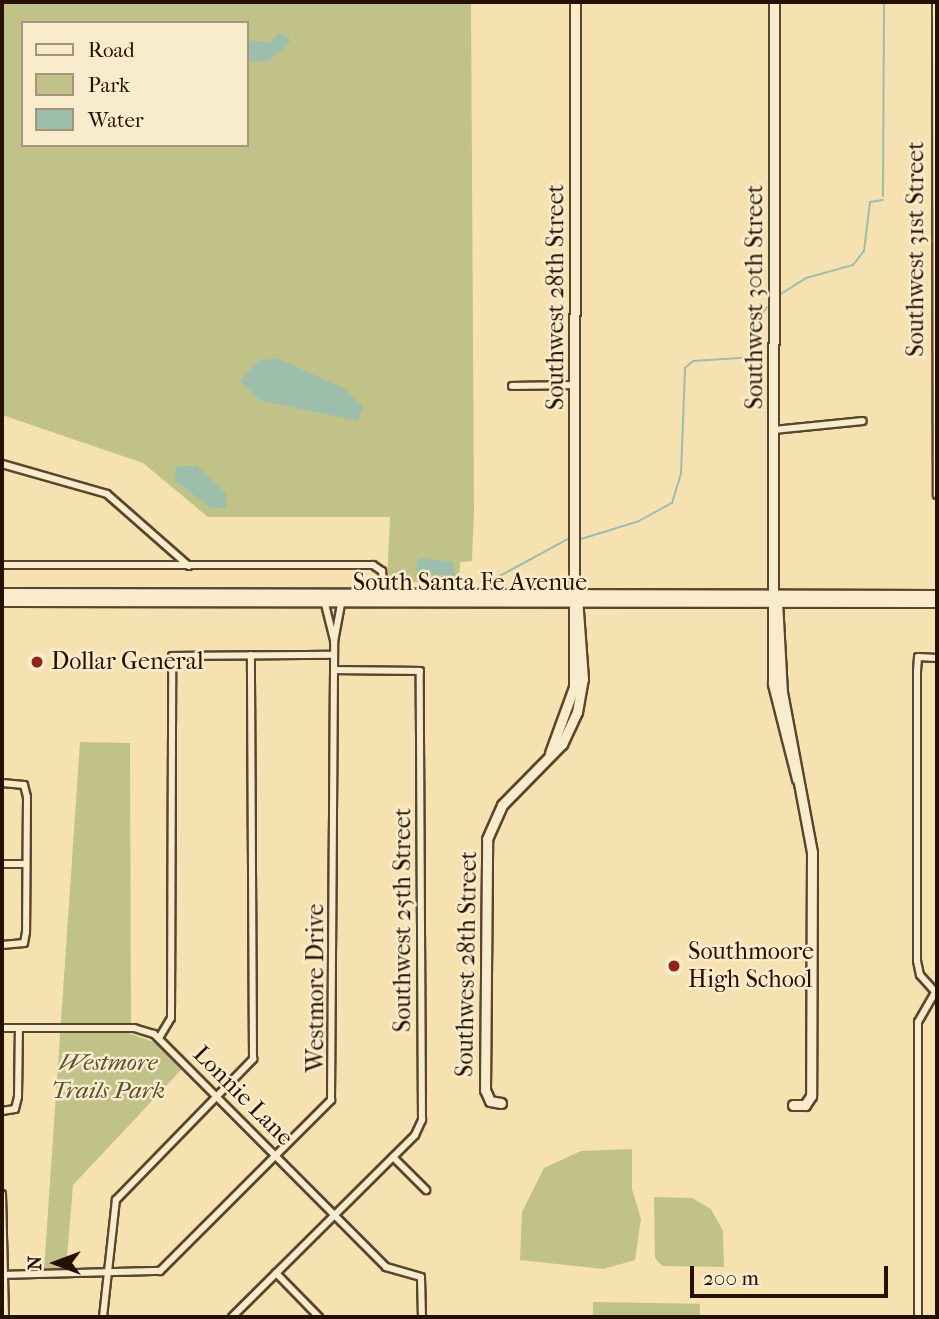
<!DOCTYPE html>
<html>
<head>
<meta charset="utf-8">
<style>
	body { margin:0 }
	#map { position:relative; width:939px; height:1319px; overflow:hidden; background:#f6e2b1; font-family:"IM FELL French Canon",serif }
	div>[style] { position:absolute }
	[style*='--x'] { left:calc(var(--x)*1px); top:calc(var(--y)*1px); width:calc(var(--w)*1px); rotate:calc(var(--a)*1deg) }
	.green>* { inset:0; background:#c1c288; transform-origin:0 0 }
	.water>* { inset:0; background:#9dbeaa }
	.stream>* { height:2px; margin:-1px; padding:0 1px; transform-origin:1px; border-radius:1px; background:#9dbeaa }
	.roads { filter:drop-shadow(2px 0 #5a452d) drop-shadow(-2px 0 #5a452d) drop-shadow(0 2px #5a452d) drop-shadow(0 -2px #5a452d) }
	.street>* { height:6px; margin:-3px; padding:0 3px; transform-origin:3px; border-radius:3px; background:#f9eccc }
	.secondary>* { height:9px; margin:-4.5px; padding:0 4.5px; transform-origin:4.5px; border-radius:4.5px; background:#f9eccc }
	.dots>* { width:19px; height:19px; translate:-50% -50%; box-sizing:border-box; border:4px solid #f9eccc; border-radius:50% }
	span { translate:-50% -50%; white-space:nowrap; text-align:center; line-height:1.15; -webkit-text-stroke:5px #f9eccc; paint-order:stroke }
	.street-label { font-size:24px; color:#261101 }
	.poi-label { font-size:24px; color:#261101 }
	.left { translate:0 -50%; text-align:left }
	.park-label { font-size:24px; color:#5c4f30; font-style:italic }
	.frame { position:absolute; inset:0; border:4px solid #261101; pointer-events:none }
	.legend { position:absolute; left:21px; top:21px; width:228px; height:126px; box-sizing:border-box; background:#f9eccc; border:2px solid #a5947b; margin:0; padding:9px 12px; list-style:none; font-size:21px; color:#261101 }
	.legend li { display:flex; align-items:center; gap:14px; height:35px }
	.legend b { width:35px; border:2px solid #a5947b }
	.north { position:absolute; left:21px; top:1228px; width:70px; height:70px; -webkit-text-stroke:5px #f9eccc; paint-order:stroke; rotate:270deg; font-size:19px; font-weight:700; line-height:28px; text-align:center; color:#261101 }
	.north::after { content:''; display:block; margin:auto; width:24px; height:32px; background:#261101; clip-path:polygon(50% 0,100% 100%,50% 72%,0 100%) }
	.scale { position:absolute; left:690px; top:1266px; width:198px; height:32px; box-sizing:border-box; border:4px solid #261101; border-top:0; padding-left:9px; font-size:21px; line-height:24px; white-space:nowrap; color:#261101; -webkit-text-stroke:5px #f9eccc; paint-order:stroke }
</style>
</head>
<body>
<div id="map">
	<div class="green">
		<div style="clip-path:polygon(evenodd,2px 2px,471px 2px,474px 509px,472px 561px,460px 562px,459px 582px,387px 582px,390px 517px,208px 517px,143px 463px,2px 415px,2px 2px,23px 23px,247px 23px,247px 145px,23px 145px,23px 23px)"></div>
		<div style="clip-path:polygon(80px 742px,130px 743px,131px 1034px,154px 1042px,182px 1069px,73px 1185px,66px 1270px,44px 1270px)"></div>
		<div style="clip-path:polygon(632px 1149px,632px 1189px,641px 1219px,635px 1260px,603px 1269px,520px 1260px,522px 1212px,544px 1168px,581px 1151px)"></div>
		<div style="clip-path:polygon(654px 1197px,692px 1198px,711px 1209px,723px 1231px,724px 1267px,662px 1266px,655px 1258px)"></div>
		<div style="left:593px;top:1302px;width:107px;height:15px;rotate:1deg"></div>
	</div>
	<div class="water">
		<div style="clip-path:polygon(280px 33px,290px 39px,288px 45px,268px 61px,247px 62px,247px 40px,269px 43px)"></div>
		<div style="clip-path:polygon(279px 359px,345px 389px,363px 407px,358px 421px,259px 400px,240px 381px,259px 360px)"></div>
		<div style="clip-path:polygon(177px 466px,198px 466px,226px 493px,226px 508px,211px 508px,174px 480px)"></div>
		<div style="clip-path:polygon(424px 558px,453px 562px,455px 576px,416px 573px,417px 560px)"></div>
	</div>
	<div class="stream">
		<div style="--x:883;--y:196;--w:194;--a:-89.7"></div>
		<div style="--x:779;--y:295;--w:32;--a:-32"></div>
		<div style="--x:806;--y:278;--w:49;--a:-15.5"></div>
		<div style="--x:853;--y:265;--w:18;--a:-52"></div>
		<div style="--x:864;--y:251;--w:49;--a:-83"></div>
		<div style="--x:870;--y:202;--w:13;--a:-9"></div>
		<div style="--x:581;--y:539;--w:61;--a:-17.2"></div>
		<div style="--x:639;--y:521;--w:38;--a:-29"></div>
		<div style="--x:672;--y:503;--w:30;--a:-73"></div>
		<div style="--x:681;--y:474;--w:106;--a:-87.8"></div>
		<div style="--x:685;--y:368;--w:11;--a:-41"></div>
		<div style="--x:693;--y:361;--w:61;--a:-3.8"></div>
		<div style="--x:754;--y:357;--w:33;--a:-87"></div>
		<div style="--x:756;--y:324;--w:20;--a:-57"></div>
		<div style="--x:485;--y:584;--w:94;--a:-28.5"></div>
	</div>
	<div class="roads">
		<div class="street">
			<div style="--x:936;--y:2;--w:493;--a:89.9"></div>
			<div style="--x:512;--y:386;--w:63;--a:-0.9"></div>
			<div style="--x:774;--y:430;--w:89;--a:-5.8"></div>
			<div style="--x:2;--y:464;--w:109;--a:15.9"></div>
			<div style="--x:107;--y:494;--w:109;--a:41.3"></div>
			<div style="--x:2;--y:565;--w:371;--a:0"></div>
			<div style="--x:373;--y:565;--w:11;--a:34"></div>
			<div style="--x:382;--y:571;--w:23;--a:85"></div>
			<div style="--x:324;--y:600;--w:41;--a:76"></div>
			<div style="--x:937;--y:658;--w:19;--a:-177"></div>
			<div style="--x:918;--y:657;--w:15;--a:94"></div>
			<div style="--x:917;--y:672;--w:289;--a:90"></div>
			<div style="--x:917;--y:961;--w:14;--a:78"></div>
			<div style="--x:920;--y:975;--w:25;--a:48"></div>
			<div style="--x:2;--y:783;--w:22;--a:5"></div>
			<div style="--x:24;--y:785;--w:12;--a:76"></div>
			<div style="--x:27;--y:797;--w:135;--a:90.4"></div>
			<div style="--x:26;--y:932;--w:11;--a:100"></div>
			<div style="--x:24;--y:943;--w:22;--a:175"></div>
			<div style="--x:2;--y:864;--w:24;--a:0"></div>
			<div style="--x:2;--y:1028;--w:132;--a:0"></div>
			<div style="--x:134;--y:1028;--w:21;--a:17"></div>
			<div style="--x:154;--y:1034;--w:329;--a:45.1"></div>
			<div style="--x:386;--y:1267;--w:36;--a:16"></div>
			<div style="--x:421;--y:1277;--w:40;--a:88.6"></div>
			<div style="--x:159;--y:1038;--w:23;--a:-59"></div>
			<div style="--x:171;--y:1018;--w:362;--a:-89.8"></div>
			<div style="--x:172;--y:656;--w:162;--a:-0.4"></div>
			<div style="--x:2;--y:1111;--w:13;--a:-9"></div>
			<div style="--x:15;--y:1109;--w:12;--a:-76"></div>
			<div style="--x:18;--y:1097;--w:69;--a:-89.2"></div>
			<div style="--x:393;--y:1157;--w:47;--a:45"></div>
			<div style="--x:2;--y:1194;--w:123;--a:88.6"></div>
			<div style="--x:276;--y:1273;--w:62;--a:45.7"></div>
			<div style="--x:2;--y:1275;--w:158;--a:-1.5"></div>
			<div style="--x:160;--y:1271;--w:242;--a:-45"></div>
			<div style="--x:331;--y:1100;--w:458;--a:-89.6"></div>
			<div style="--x:334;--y:642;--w:44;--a:-79.5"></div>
			<div style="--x:103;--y:1317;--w:118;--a:-83.7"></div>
			<div style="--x:116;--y:1200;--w:197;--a:-45.8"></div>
			<div style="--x:253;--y:1059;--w:404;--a:-90.3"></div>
			<div style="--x:232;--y:1317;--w:258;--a:-44.8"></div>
			<div style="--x:415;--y:1135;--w:17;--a:-65"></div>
			<div style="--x:422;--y:1120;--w:449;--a:-90.3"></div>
			<div style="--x:420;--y:671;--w:86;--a:-179.3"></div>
			<div style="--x:918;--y:1317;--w:295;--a:-90"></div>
			<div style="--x:918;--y:1022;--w:34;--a:-60"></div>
		</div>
		<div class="secondary">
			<div style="--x:774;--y:2;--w:682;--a:90.08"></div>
			<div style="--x:773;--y:684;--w:98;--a:75.8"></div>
			<div style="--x:2;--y:593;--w:935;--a:0.12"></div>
			<div style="--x:2;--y:601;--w:935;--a:0.06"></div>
			<div style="--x:777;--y:601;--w:91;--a:86.9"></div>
			<div style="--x:782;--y:692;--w:163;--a:79.4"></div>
			<div style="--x:812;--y:852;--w:244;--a:90.2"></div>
			<div style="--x:811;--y:1096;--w:11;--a:124"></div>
			<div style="--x:805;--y:1105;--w:12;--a:180"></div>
			<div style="--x:550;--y:753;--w:70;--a:-70"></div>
			<div style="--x:574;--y:687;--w:685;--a:-89.92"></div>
			<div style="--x:501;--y:1103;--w:11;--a:-170"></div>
			<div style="--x:490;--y:1101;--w:12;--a:-114"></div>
			<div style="--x:485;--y:1090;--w:251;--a:-89.5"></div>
			<div style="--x:487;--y:839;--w:37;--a:-66"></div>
			<div style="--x:502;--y:805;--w:86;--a:-45.5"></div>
			<div style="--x:562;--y:744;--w:35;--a:-65"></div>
			<div style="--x:577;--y:712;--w:34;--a:-80"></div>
			<div style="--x:583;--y:679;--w:81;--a:-94.2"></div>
		</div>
	</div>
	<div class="dots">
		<div style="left:37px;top:662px;background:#8f2418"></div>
		<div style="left:674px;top:966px;background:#8f2418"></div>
	</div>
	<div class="street-label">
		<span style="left:916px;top:249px;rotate:-90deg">Southwest 31st Street</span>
		<span style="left:556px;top:297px;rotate:-90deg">Southwest 28th Street</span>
		<span style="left:755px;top:297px;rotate:-90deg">Southwest 30th Street</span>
		<span style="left:470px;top:583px">South Santa Fe Avenue</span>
		<span style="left:403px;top:920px;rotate:-90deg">Southwest 25th Street</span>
		<span style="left:467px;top:964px;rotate:-89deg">Southwest 28th Street</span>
		<span style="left:316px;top:988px;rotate:-90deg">Westmore Drive</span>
		<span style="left:243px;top:1096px;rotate:45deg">Lonnie Lane</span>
	</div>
	<div class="poi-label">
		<span class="left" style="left:51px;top:662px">Dollar General</span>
		<span class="left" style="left:688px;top:966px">Southmoore<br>High School</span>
	</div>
	<div class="park-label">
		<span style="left:108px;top:1077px">Westmore<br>Trails Park</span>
	</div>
	<div class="frame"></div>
	<ul class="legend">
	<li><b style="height:9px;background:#f9eccc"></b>Road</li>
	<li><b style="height:19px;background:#c1c288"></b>Park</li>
	<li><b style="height:19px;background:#9dbeaa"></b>Water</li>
	</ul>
	<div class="north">N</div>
	<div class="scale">200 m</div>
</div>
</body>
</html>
